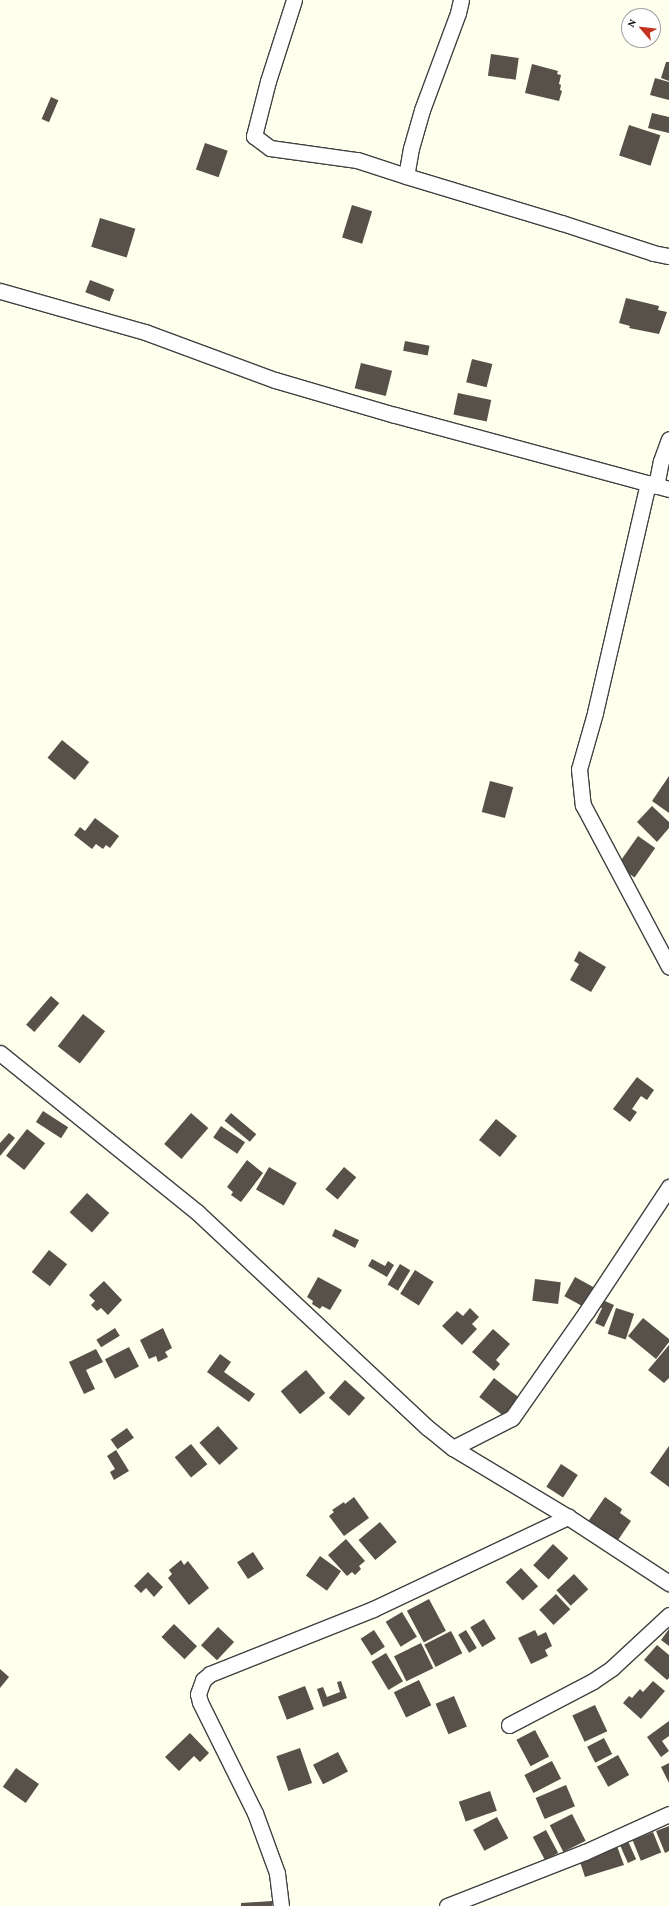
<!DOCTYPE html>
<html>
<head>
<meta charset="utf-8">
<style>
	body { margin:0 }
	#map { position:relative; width:669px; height:1906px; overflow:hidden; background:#ffe; font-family:"Crimson Pro",serif }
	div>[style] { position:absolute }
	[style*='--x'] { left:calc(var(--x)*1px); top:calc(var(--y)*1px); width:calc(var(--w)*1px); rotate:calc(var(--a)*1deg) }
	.building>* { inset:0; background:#575149; transform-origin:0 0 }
	.roads { filter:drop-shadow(1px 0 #414141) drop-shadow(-1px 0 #414141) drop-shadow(0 1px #414141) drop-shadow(0 -1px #414141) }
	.street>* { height:15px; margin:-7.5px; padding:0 7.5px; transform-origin:7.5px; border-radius:7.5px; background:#fff }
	span { translate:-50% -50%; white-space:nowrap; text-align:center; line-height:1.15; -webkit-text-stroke:4px #fff; paint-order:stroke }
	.north { position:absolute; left:621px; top:8px; width:40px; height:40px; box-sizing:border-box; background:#fff; border:1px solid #9f9f9f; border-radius:50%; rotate:298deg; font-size:11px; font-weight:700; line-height:16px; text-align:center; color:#0e0e0e }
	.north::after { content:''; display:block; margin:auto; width:14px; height:18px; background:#c5321e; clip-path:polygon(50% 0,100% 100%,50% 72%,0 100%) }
</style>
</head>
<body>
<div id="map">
	<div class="building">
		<div style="left:491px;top:54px;width:28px;height:22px;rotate:8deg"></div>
		<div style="clip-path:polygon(666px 62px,669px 62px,669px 81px,661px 78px)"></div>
		<div style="clip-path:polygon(532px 64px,558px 71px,557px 74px,561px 75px,559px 84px,561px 85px,560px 90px,562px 91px,559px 101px,525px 93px)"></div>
		<div style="clip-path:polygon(655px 78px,669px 82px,669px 100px,650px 95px)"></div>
		<div style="left:51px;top:97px;width:8px;height:24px;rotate:23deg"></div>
		<div style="clip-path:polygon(652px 113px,669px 117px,669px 133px,648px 128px)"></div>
		<div style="left:629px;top:125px;width:33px;height:32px;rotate:18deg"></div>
		<div style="left:205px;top:143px;width:24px;height:28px;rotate:19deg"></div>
		<div style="left:352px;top:205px;width:21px;height:34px;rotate:17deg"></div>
		<div style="left:100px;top:218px;width:37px;height:30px;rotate:17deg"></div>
		<div style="left:90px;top:280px;width:26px;height:13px;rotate:21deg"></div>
		<div style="clip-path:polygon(626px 298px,659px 306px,658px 310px,667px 312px,659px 334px,629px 328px,630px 326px,619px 323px)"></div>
		<div style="left:405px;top:341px;width:25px;height:10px;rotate:11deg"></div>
		<div style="left:472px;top:359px;width:21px;height:24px;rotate:14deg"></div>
		<div style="left:361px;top:363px;width:32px;height:26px;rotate:14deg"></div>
		<div style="left:458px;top:393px;width:34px;height:22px;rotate:12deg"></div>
		<div style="left:62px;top:740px;width:35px;height:23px;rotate:39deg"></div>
		<div style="clip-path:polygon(669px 776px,669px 813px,652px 801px)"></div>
		<div style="left:490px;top:781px;width:24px;height:32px;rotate:15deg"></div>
		<div style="clip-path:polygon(652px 806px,669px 822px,669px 828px,657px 842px,637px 822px)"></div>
		<div style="clip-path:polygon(95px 818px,119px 836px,110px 848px,106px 845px,103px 849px,96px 844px,92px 849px,74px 835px,80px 827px,85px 831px)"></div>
		<div style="left:638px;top:836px;width:21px;height:36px;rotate:35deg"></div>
		<div style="clip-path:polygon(579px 951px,606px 967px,591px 992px,570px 980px,579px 964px,574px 961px)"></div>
		<div style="left:51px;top:996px;width:11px;height:38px;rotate:41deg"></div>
		<div style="left:83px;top:1014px;width:28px;height:41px;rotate:38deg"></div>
		<div style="clip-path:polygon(637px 1077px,654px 1090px,647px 1100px,641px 1096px,632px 1109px,637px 1112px,630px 1122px,613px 1109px)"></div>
		<div style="left:43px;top:1111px;width:30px;height:13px;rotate:33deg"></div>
		<div style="left:191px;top:1113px;width:23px;height:41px;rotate:41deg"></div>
		<div style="left:231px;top:1113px;width:33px;height:10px;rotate:40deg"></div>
		<div style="left:496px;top:1119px;width:27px;height:27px;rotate:39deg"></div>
		<div style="left:221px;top:1126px;width:29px;height:14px;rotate:34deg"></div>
		<div style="left:27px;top:1129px;width:23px;height:34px;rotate:38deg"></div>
		<div style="clip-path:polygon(9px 1133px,15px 1138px,0 1156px,0 1143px)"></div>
		<div style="clip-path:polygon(247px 1160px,263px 1173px,241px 1202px,231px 1195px,233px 1192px,227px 1187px)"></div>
		<div style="left:269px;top:1167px;width:32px;height:26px;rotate:30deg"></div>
		<div style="left:344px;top:1167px;width:16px;height:29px;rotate:40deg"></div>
		<div style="left:87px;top:1193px;width:30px;height:26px;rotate:42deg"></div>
		<div style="clip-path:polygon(335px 1229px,359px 1240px,355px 1248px,332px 1236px)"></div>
		<div style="left:49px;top:1250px;width:23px;height:28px;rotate:38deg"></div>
		<div style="clip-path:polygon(372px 1259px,385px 1266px,388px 1261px,394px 1265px,387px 1277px,368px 1266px)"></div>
		<div style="left:400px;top:1264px;width:12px;height:24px;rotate:31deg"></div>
		<div style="left:415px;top:1270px;width:22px;height:28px;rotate:32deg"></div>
		<div style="clip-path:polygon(318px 1277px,342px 1290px,330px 1310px,322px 1306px,320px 1309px,312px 1304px,313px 1301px,307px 1297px)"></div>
		<div style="left:575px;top:1277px;width:25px;height:22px;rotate:29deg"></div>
		<div style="left:535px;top:1279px;width:26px;height:22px;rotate:7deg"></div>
		<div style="clip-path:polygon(104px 1281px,122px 1300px,108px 1315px,101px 1308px,97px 1311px,91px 1305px,95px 1301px,89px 1295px)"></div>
		<div style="clip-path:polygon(598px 1298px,614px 1305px,604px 1327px,595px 1323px,602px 1308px,595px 1305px)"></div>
		<div style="clip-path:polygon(470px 1308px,479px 1317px,472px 1324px,477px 1329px,462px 1345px,442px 1326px,457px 1311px,463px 1316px)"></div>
		<div style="left:616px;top:1308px;width:19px;height:27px;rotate:18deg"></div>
		<div style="clip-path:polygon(643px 1318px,669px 1339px,669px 1342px,656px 1359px,628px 1336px)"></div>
		<div style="left:115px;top:1328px;width:9px;height:22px;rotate:58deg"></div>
		<div style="clip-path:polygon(163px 1328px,172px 1348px,165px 1352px,168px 1357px,158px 1362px,156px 1356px,149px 1359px,140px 1340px)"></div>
		<div style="clip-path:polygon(493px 1329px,510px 1344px,496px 1360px,500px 1364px,494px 1371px,472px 1352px)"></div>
		<div style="clip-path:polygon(669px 1345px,669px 1378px,664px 1383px,648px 1370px)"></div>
		<div style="left:129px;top:1347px;width:22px;height:27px;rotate:63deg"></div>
		<div style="clip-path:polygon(96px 1349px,103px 1362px,86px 1370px,95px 1389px,84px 1394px,69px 1362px)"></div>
		<div style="clip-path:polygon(220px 1354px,231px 1362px,224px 1372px,255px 1394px,249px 1402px,207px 1372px)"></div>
		<div style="left:306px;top:1370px;width:30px;height:33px;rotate:50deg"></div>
		<div style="left:494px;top:1378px;width:31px;height:24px;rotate:38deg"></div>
		<div style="left:345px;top:1380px;width:27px;height:24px;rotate:42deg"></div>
		<div style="left:218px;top:1426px;width:30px;height:25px;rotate:48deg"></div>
		<div style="left:127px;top:1428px;width:12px;height:20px;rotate:55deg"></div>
		<div style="left:191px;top:1444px;width:26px;height:21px;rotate:51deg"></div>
		<div style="clip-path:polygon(669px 1446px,669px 1487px,650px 1473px)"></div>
		<div style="clip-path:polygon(116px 1450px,129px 1471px,114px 1480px,110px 1472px,115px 1469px,107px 1456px)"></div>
		<div style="left:561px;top:1464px;width:20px;height:27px;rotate:33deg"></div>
		<div style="clip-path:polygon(354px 1497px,369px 1518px,344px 1536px,329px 1516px,334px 1512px,332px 1510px,344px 1502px,345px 1504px)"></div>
		<div style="clip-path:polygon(605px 1497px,622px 1509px,620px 1513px,631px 1521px,616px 1543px,587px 1523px)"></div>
		<div style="left:380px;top:1522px;width:26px;height:28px;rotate:50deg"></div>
		<div style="clip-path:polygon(346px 1539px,365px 1561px,359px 1566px,361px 1569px,355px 1575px,352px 1572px,347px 1576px,328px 1555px)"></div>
		<div style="left:553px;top:1544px;width:21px;height:29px;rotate:43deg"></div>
		<div style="left:253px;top:1552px;width:20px;height:19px;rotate:57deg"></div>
		<div style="left:320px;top:1556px;width:26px;height:24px;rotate:36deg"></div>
		<div style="clip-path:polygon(181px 1560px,184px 1565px,188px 1561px,209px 1588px,189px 1605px,168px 1578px,172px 1574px,169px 1570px)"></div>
		<div style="left:521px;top:1568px;width:25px;height:21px;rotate:47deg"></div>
		<div style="clip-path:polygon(148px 1572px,163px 1587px,154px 1597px,146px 1588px,141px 1593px,134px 1586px)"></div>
		<div style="left:574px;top:1574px;width:21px;height:24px;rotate:47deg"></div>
		<div style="left:556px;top:1594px;width:21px;height:23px;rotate:47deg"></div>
		<div style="left:429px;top:1599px;width:36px;height:25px;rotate:62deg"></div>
		<div style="left:402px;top:1612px;width:29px;height:19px;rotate:59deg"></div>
		<div style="left:484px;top:1619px;width:23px;height:16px;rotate:59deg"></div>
		<div style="left:174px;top:1624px;width:32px;height:18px;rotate:44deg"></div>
		<div style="left:218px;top:1627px;width:22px;height:25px;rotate:43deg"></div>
		<div style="clip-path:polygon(669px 1629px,669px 1646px,661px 1640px)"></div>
		<div style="left:374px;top:1630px;width:20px;height:16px;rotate:57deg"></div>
		<div style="left:466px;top:1630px;width:21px;height:9px;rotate:59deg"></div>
		<div style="clip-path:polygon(535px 1630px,538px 1636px,546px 1632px,552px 1646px,545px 1650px,548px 1656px,531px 1664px,518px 1638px)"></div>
		<div style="left:451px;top:1631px;width:25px;height:30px;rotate:63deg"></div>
		<div style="left:421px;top:1643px;width:28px;height:30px;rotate:64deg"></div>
		<div style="clip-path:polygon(657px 1645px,669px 1655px,669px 1678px,667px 1680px,644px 1660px)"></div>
		<div style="left:386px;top:1653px;width:33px;height:17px;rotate:59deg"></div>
		<div style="clip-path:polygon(0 1669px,9px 1677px,0 1688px)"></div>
		<div style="left:419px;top:1680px;width:28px;height:28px;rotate:64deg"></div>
		<div style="clip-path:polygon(341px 1681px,347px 1698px,323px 1707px,317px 1689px,323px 1687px,327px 1697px,340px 1692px,337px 1682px)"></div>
		<div style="clip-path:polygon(653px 1681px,665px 1691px,641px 1719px,623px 1703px,629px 1696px,632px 1698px,640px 1689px,643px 1692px)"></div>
		<div style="left:305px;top:1686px;width:25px;height:29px;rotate:69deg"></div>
		<div style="left:454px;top:1696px;width:33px;height:20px;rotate:67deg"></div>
		<div style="left:595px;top:1705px;width:29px;height:25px;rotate:65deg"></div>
		<div style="clip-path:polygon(669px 1721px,669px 1736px,662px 1741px,669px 1751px,661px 1757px,647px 1737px)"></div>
		<div style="left:535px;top:1730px;width:30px;height:21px;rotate:62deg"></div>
		<div style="clip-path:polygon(190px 1733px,209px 1753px,200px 1762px,194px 1756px,179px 1771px,165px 1757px)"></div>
		<div style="left:604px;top:1738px;width:18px;height:19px;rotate:63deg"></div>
		<div style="left:300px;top:1748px;width:37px;height:25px;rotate:71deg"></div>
		<div style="left:338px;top:1752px;width:22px;height:28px;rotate:63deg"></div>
		<div style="left:618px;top:1755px;width:23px;height:24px;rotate:61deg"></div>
		<div style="left:552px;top:1761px;width:20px;height:31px;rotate:63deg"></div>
		<div style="clip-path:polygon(669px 1763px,669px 1783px,661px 1767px)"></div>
		<div style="left:16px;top:1768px;width:28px;height:23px;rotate:35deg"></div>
		<div style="left:566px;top:1785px;width:23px;height:33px;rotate:67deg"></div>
		<div style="left:490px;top:1791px;width:21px;height:33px;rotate:71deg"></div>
		<div style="left:572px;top:1814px;width:30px;height:25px;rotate:63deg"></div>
		<div style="left:497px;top:1817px;width:24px;height:27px;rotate:62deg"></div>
		<div style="clip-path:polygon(669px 1826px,669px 1851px,665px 1853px,656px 1831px)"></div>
		<div style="left:546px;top:1830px;width:26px;height:15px;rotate:62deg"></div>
		<div style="left:653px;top:1832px;width:22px;height:22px;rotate:68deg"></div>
		<div style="left:628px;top:1841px;width:20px;height:9px;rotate:66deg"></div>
		<div style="clip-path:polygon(617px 1846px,624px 1865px,585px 1877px,580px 1862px,603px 1853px,603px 1851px)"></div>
		<div style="clip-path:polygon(272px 1901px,272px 1906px,241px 1906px,241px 1903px)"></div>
	</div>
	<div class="roads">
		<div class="street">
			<div style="--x:294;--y:0;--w:85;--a:107.8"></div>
			<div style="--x:268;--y:81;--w:57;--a:104.3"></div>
			<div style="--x:254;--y:136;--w:20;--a:37"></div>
			<div style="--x:270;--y:148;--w:88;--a:7.9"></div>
			<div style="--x:357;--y:160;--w:52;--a:18.1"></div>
			<div style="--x:461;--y:0;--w:13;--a:103"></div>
			<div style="--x:458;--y:13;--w:103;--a:110.4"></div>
			<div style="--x:422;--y:110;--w:40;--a:106"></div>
			<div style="--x:411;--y:148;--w:28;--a:100"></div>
			<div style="--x:406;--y:176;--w:163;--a:16.8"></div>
			<div style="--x:562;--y:223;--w:96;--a:18.2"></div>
			<div style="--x:653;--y:253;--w:16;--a:11"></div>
			<div style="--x:0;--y:291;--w:151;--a:15.8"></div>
			<div style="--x:145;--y:332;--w:139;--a:20.3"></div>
			<div style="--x:275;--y:380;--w:125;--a:16.3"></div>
			<div style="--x:395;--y:415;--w:284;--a:15.1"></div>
			<div style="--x:648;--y:483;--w:236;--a:103"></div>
			<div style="--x:595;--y:713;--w:58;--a:105.9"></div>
			<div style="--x:579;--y:769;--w:36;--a:84"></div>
			<div style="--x:583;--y:805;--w:183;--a:62"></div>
			<div style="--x:656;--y:486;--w:25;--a:-79"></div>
			<div style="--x:661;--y:461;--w:23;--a:-70"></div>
			<div style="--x:0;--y:1053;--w:253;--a:38.9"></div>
			<div style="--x:197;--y:1212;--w:316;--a:43.1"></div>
			<div style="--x:428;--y:1428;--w:32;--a:39"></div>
			<div style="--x:453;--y:1448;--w:134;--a:31"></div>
			<div style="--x:568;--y:1517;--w:121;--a:33.2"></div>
			<div style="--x:453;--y:1448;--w:66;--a:-27"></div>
			<div style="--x:512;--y:1418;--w:131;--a:-55"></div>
			<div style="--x:587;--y:1311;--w:149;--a:-56.5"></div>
			<div style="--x:509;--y:1725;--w:95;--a:-27.6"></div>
			<div style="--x:593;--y:1681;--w:23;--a:-34"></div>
			<div style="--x:612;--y:1668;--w:78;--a:-42.9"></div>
			<div style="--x:281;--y:1906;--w:33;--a:-97"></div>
			<div style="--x:277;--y:1873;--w:64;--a:-110.1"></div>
			<div style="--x:255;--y:1813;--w:124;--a:-116.4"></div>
			<div style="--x:200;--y:1702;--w:8;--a:-104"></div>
			<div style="--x:198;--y:1694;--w:15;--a:-70"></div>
			<div style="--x:203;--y:1680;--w:9;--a:-41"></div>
			<div style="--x:210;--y:1674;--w:175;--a:-21.7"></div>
			<div style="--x:373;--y:1609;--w:216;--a:-25.3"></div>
			<div style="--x:447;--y:1906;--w:148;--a:-21.4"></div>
			<div style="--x:585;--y:1852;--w:92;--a:-24.3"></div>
		</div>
	</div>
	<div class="north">N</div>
</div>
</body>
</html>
